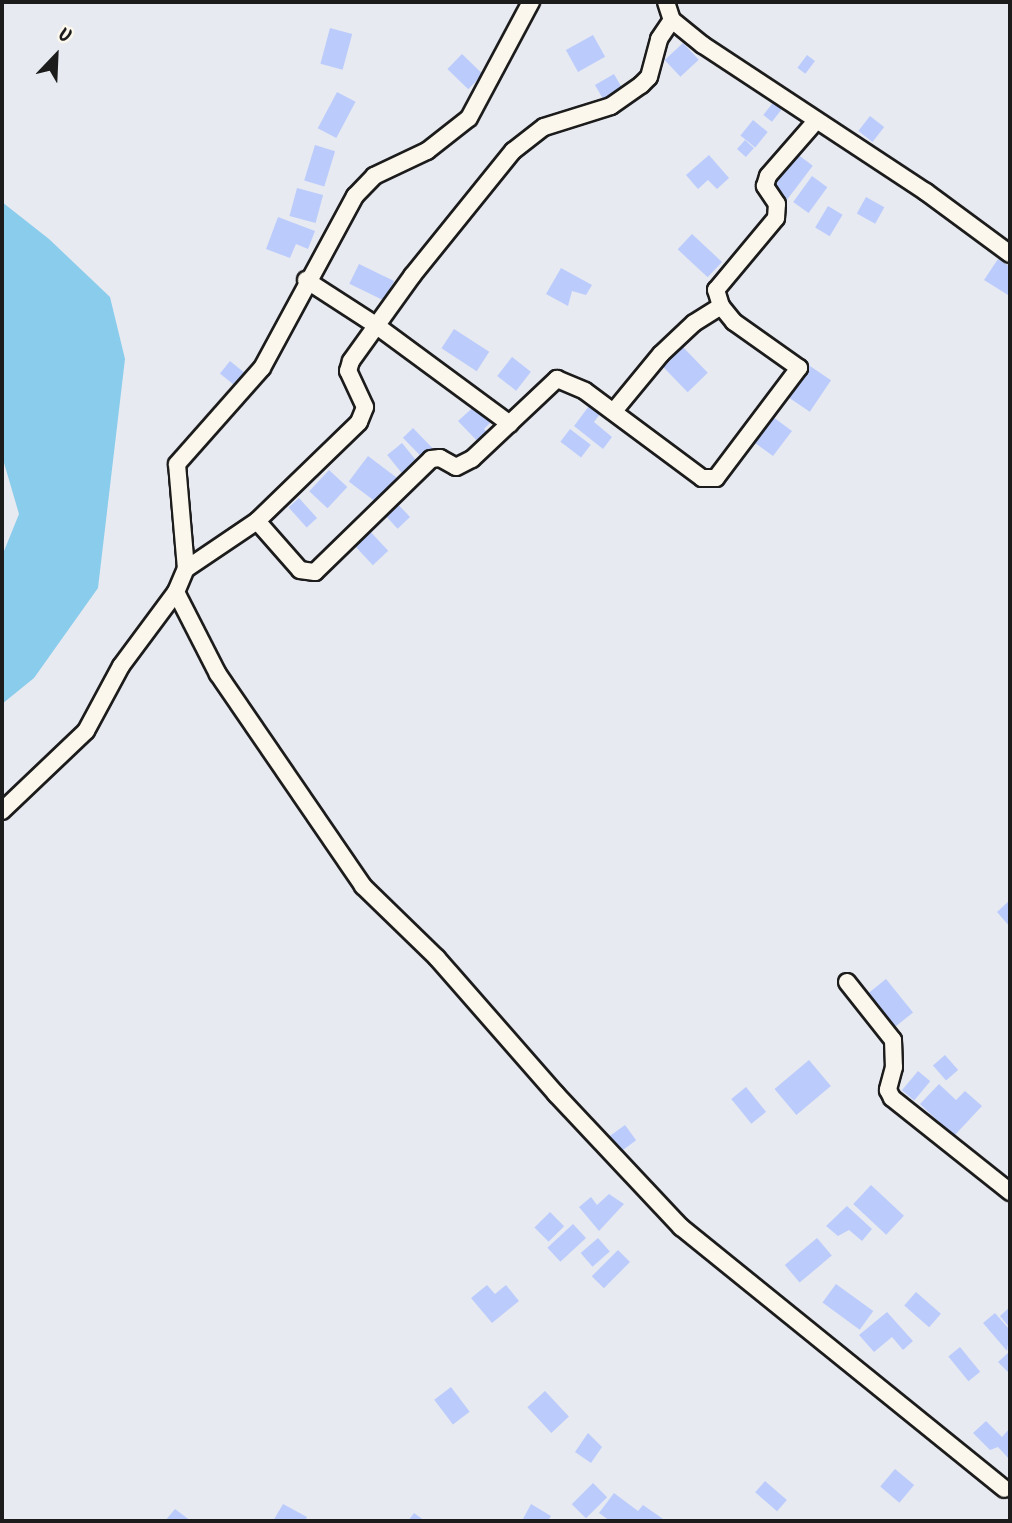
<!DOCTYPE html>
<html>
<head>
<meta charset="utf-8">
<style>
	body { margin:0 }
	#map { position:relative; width:1012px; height:1523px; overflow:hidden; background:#e8eaf1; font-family:Kalam,sans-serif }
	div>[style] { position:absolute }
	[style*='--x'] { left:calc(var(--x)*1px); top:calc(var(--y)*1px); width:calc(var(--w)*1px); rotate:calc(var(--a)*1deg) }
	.water>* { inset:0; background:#8acceb }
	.building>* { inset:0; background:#bbccfc; transform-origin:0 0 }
	.roads { filter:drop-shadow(2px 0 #1c1c1c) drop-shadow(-2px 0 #1c1c1c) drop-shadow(0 2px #1c1c1c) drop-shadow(0 -2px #1c1c1c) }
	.street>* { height:16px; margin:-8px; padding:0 8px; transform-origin:8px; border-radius:8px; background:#fbf7ec }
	span { translate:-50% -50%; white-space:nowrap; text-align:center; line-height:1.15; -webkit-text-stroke:7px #fbf7ec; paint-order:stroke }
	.frame { position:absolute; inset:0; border:4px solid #1c1c1c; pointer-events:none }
	.north { position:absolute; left:21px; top:21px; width:70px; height:70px; -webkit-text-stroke:5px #fbf7ec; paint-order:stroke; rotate:23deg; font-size:19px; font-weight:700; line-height:28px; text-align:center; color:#1c1c1c }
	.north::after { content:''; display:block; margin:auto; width:24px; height:32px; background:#1c1c1c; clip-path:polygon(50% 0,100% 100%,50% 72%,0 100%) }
</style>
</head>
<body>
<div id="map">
	<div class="water">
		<div style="clip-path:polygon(2px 202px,49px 239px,110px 297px,125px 359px,98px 588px,34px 678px,2px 704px,2px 556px,19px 514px,2px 456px)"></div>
	</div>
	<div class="building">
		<div style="left:330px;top:28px;width:23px;height:37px;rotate:15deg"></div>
		<div style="left:593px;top:35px;width:25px;height:31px;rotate:61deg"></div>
		<div style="left:683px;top:43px;width:23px;height:25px;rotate:47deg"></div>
		<div style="left:462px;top:54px;width:29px;height:21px;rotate:44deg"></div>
		<div style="left:807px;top:55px;width:10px;height:16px;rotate:37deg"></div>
		<div style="left:614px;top:74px;width:22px;height:22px;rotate:60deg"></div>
		<div style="left:337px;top:92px;width:21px;height:41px;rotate:28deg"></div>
		<div style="left:775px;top:100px;width:11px;height:19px;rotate:38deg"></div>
		<div style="left:870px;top:116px;width:18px;height:19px;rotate:38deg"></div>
		<div style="left:753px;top:120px;width:19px;height:20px;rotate:39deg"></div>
		<div style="left:745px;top:140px;width:12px;height:12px;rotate:42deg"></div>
		<div style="left:315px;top:145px;width:21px;height:37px;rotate:17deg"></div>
		<div style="left:796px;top:153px;width:21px;height:44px;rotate:37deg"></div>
		<div style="clip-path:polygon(709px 155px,729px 178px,717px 189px,708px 180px,698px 189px,686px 175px)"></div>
		<div style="left:812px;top:176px;width:19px;height:32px;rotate:36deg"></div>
		<div style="left:297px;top:188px;width:27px;height:29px;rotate:15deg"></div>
		<div style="left:866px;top:197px;width:21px;height:19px;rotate:29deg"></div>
		<div style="left:828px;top:206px;width:17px;height:25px;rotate:31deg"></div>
		<div style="clip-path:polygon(278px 217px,315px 231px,308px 249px,296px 244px,290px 258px,266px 249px)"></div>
		<div style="left:692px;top:234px;width:41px;height:21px;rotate:43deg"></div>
		<div style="clip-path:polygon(998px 259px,1010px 267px,1008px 295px,984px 280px)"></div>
		<div style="left:359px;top:264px;width:39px;height:22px;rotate:26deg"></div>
		<div style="clip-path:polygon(561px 268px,592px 285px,586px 295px,572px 291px,568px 306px,546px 294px)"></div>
		<div style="left:454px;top:329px;width:42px;height:23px;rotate:33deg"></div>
		<div style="left:680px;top:344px;width:40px;height:28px;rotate:46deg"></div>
		<div style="left:512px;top:357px;width:24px;height:24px;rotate:38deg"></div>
		<div style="left:230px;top:361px;width:19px;height:16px;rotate:39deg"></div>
		<div style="left:807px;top:364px;width:29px;height:38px;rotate:34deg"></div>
		<div style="clip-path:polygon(479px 402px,494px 419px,484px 429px,491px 436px,481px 445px,458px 421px)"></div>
		<div style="clip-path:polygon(589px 406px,600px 414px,594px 422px,612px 437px,603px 449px,574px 426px)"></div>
		<div style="clip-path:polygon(769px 414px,792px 431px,773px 456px,755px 443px,766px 428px,762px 424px)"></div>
		<div style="left:413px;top:428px;width:29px;height:14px;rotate:46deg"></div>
		<div style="left:570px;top:429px;width:26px;height:16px;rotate:37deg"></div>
		<div style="left:402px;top:443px;width:26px;height:19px;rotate:51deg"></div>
		<div style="left:368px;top:456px;width:39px;height:32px;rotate:37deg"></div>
		<div style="left:329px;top:470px;width:25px;height:29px;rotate:43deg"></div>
		<div style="left:299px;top:498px;width:27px;height:14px;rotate:48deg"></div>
		<div style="left:395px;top:501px;width:22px;height:17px;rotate:47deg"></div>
		<div style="left:365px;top:526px;width:34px;height:21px;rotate:47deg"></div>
		<div style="clip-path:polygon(1010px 900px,1010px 927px,997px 912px)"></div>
		<div style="left:886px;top:979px;width:43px;height:28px;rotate:51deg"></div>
		<div style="left:945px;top:1055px;width:20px;height:16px;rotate:49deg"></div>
		<div style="left:809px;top:1060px;width:34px;height:45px;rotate:50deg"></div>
		<div style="left:918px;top:1071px;width:16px;height:25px;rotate:40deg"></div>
		<div style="clip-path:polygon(939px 1084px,956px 1100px,965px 1091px,982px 1106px,954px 1136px,920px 1104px)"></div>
		<div style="left:746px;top:1087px;width:32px;height:19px;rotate:51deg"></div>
		<div style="left:625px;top:1125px;width:19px;height:21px;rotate:54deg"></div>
		<div style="left:871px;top:1185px;width:45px;height:26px;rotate:43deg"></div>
		<div style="clip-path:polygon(609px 1194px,624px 1204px,599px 1231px,579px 1207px,591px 1197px,597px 1205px)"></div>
		<div style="clip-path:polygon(847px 1206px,872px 1229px,862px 1241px,849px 1230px,838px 1236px,826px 1226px)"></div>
		<div style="left:550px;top:1212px;width:20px;height:22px;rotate:45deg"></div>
		<div style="left:573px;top:1224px;width:19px;height:35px;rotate:47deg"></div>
		<div style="left:598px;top:1238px;width:18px;height:23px;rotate:49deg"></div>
		<div style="left:817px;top:1238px;width:23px;height:42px;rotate:50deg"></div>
		<div style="left:618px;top:1250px;width:17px;height:37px;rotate:45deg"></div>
		<div style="left:836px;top:1284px;width:46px;height:23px;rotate:36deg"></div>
		<div style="clip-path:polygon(487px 1285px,495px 1294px,506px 1285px,519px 1301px,492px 1323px,471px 1298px)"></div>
		<div style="left:916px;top:1292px;width:33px;height:18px;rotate:41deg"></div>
		<div style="clip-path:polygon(1010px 1307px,1010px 1328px,1000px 1316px)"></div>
		<div style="clip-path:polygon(887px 1312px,913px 1341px,903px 1350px,892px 1337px,874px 1352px,859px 1335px)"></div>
		<div style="clip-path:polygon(995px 1313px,1010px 1330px,1007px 1351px,983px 1323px)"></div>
		<div style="left:960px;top:1347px;width:32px;height:15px;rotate:51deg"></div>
		<div style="clip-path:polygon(1008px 1353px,1010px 1356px,1010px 1374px,998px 1362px)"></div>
		<div style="left:451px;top:1387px;width:31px;height:21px;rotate:53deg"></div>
		<div style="left:545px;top:1391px;width:35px;height:24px;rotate:47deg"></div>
		<div style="clip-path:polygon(986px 1421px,1002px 1437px,1010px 1428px,1010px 1460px,998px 1447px,990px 1450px,973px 1433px)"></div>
		<div style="clip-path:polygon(588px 1433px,602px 1447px,591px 1463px,575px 1452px)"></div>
		<div style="left:895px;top:1469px;width:25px;height:23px;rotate:40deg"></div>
		<div style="left:765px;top:1481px;width:29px;height:15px;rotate:41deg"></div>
		<div style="left:593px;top:1483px;width:20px;height:30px;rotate:45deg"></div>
		<div style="clip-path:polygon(614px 1493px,638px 1511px,643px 1505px,666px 1521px,610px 1521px,599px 1513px)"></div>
		<div style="clip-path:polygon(283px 1504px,307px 1517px,305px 1521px,273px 1521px)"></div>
		<div style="clip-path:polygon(531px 1504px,551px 1516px,548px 1521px,522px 1521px)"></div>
		<div style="clip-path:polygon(175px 1509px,191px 1521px,165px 1521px)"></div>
		<div style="clip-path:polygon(414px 1513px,425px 1521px,408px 1521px)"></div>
	</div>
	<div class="roads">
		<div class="street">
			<div style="--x:666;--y:2;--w:19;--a:72"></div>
			<div style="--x:672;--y:20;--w:40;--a:39"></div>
			<div style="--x:703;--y:45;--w:267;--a:33.4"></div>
			<div style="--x:926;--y:192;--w:104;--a:36.4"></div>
			<div style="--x:306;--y:280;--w:85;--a:32.9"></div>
			<div style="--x:377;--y:326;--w:165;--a:36.4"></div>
			<div style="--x:614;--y:411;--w:74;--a:-50.5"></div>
			<div style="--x:661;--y:354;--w:45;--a:-43.2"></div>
			<div style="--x:694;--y:323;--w:32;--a:-32"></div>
			<div style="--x:257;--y:521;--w:65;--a:48.7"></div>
			<div style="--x:300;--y:570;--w:15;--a:8"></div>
			<div style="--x:315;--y:572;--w:162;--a:-44.2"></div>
			<div style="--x:431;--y:459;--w:9;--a:-6"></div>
			<div style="--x:440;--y:458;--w:18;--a:29"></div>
			<div style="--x:456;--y:467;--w:18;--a:-27"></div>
			<div style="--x:472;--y:459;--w:117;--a:-43.3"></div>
			<div style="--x:557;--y:379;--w:30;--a:23"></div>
			<div style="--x:585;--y:391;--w:146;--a:36.6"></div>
			<div style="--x:702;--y:478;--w:14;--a:0"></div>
			<div style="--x:716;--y:478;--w:138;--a:-53"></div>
			<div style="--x:799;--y:368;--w:80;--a:-144.7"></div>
			<div style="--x:734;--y:322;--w:21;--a:-129"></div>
			<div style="--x:721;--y:306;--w:17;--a:-107"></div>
			<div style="--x:716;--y:290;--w:94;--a:-50.2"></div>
			<div style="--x:776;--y:218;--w:14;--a:-86"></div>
			<div style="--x:777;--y:204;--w:22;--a:-124"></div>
			<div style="--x:765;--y:186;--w:10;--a:-73"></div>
			<div style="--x:768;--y:176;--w:73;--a:-48.9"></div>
			<div style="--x:186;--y:569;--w:86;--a:-34.1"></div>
			<div style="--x:257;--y:521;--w:142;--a:-44.1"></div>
			<div style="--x:359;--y:422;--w:16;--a:-68"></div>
			<div style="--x:365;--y:407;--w:40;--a:-115"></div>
			<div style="--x:348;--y:371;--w:10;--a:-73"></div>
			<div style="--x:351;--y:361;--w:105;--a:-54.3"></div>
			<div style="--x:412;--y:276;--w:161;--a:-51.1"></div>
			<div style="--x:513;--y:151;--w:39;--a:-38"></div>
			<div style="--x:544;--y:127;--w:70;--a:-17.4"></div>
			<div style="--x:611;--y:106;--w:37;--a:-35"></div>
			<div style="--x:641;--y:85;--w:11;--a:-45"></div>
			<div style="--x:649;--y:77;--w:39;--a:-75"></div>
			<div style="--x:659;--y:39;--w:23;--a:-56"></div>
			<div style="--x:176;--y:592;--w:92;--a:62.9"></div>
			<div style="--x:218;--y:674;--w:257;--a:55.6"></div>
			<div style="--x:363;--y:886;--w:103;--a:44.2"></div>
			<div style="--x:437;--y:958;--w:181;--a:48.8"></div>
			<div style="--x:556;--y:1094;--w:183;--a:46.8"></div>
			<div style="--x:681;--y:1227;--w:416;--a:39"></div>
			<div style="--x:2;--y:811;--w:116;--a:-43.6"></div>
			<div style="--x:86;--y:731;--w:74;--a:-61.7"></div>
			<div style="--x:121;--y:666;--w:92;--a:-53.4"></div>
			<div style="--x:176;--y:592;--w:25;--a:-67"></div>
			<div style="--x:186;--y:569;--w:105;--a:-94.9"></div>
			<div style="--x:177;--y:464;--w:128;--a:-48.5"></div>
			<div style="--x:262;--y:368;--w:196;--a:-61.6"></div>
			<div style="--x:355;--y:196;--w:28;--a:-46"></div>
			<div style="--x:374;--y:176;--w:59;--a:-25.3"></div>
			<div style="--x:427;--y:151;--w:53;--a:-38.2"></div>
			<div style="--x:469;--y:118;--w:132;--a:-61.9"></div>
			<div style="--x:847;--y:982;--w:74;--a:51.6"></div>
			<div style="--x:893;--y:1040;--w:27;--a:88"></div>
			<div style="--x:894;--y:1067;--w:24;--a:105"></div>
			<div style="--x:888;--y:1090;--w:9;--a:63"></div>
			<div style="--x:892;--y:1098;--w:151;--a:38.5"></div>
		</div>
	</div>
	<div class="frame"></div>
	<div class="north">U</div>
</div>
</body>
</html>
